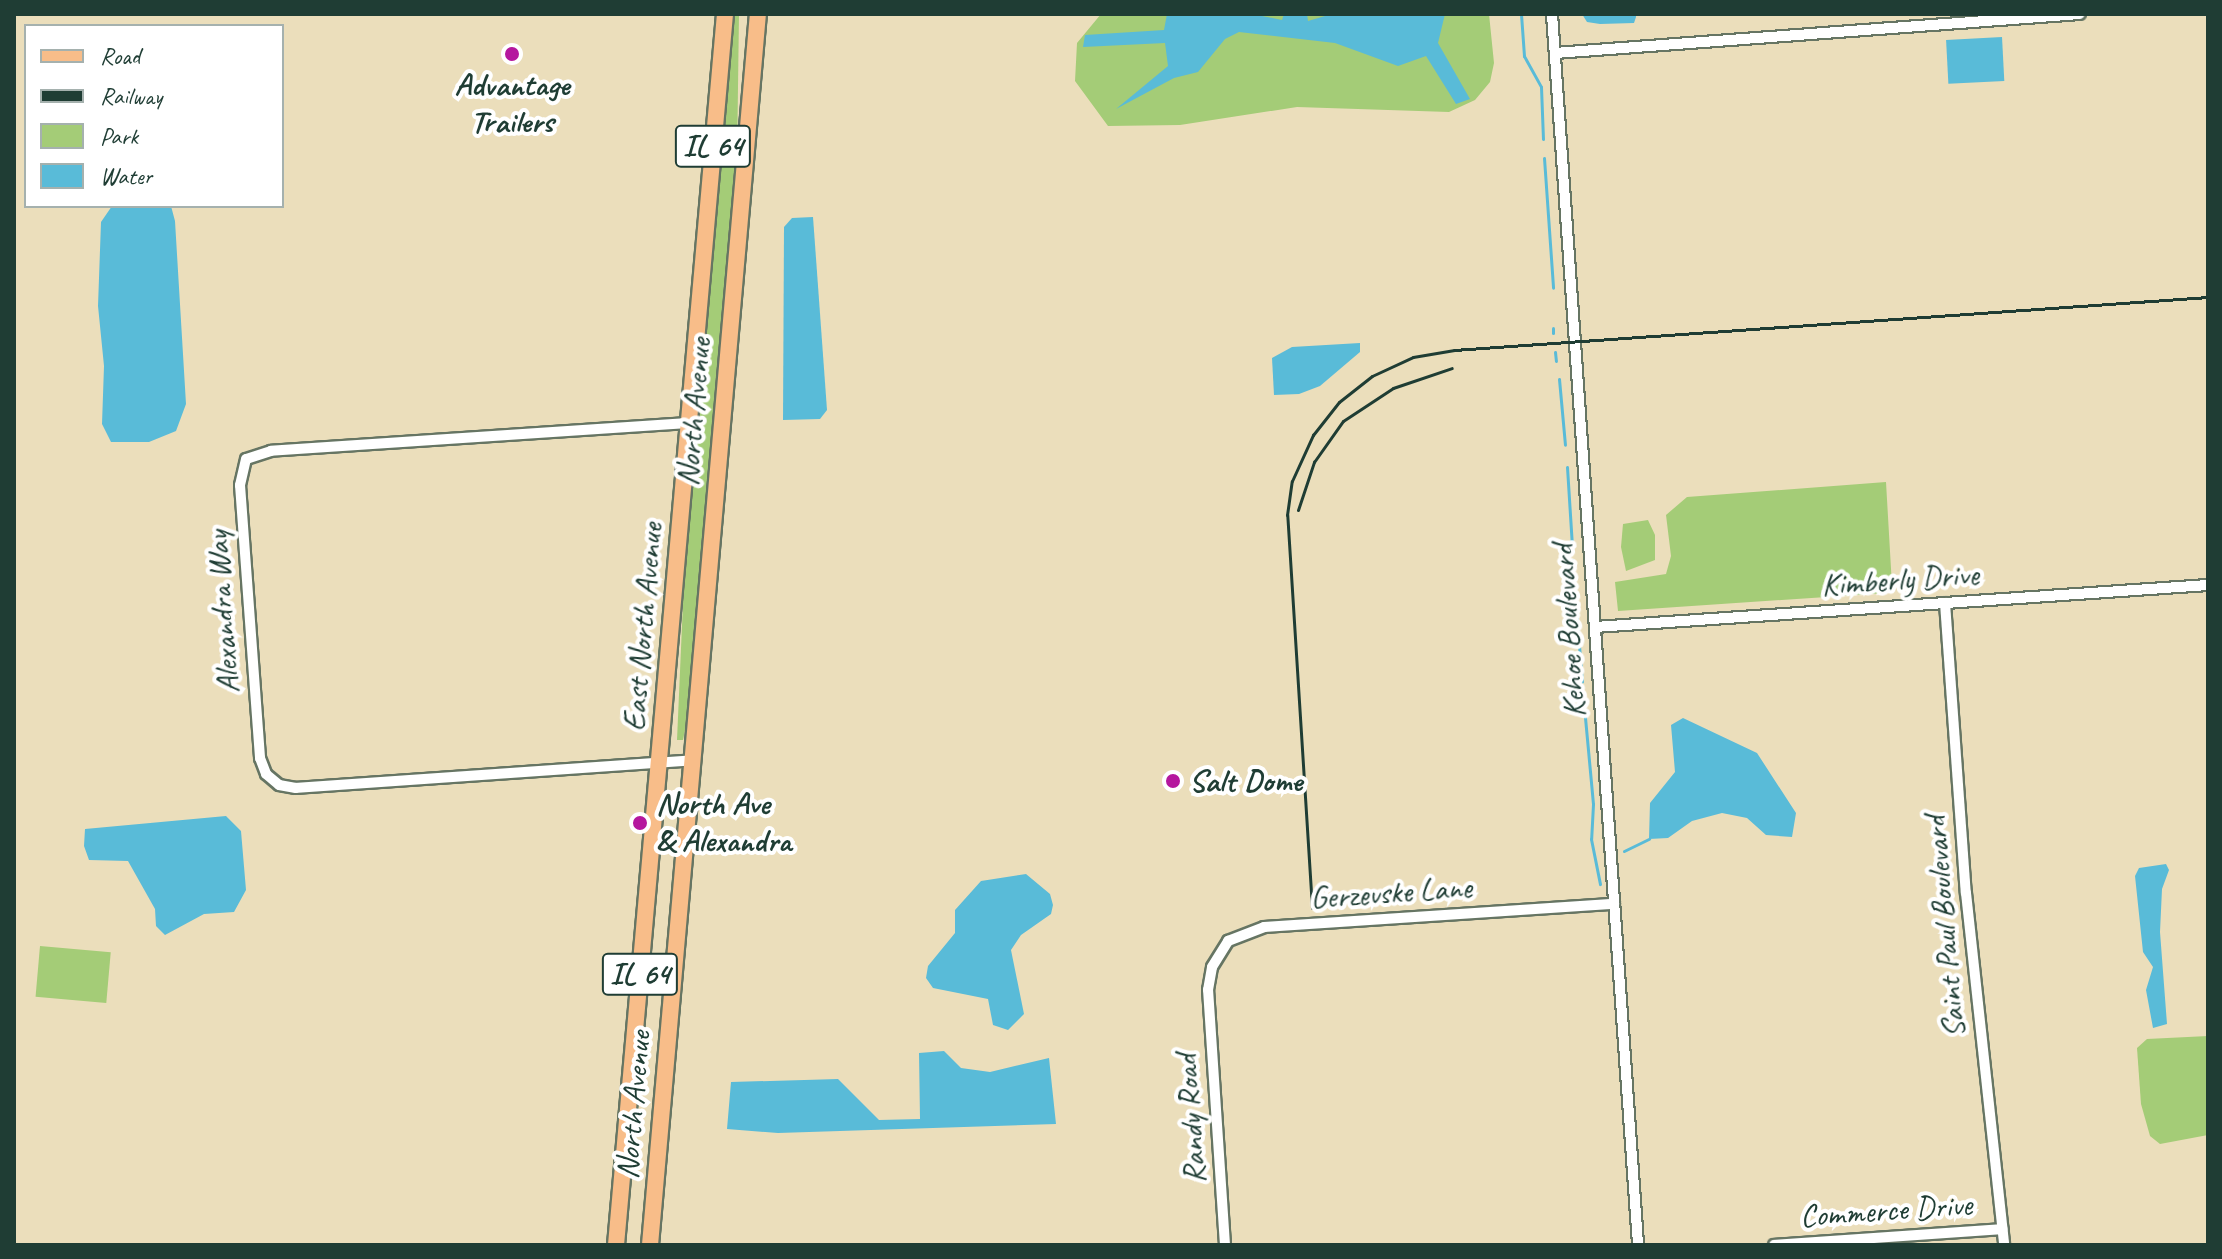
<!DOCTYPE html>
<html>
<head>
<meta charset="utf-8">
<style>
	body { margin:0 }
	#map { position:relative; width:2222px; height:1259px; overflow:hidden; background:#ebdebb; font-family:Caveat,sans-serif }
	div>[style] { position:absolute }
	[style*='--x'] { left:calc(var(--x)*1px); top:calc(var(--y)*1px); width:calc(var(--w)*1px); rotate:calc(var(--a)*1deg) }
	.green>* { inset:0; background:#a4cc77; transform-origin:0 0 }
	.water>* { inset:0; background:#59bbd8; transform-origin:0 0 }
	.stream>* { height:3px; margin:-1.5px; padding:0 1.5px; transform-origin:1.5px; border-radius:1.5px; background:#59bbd8 }
	.roads { filter:drop-shadow(2px 0 #667563) drop-shadow(-2px 0 #667563) drop-shadow(0 2px #667563) drop-shadow(0 -2px #667563) }
	.minor>* { height:10px; margin:-5px; padding:0 5px; transform-origin:5px; border-radius:5px; background:#fff }
	.primary>* { height:16px; margin:-8px; padding:0 8px; transform-origin:8px; border-radius:8px; background:#f8bd89 }
	.rail>* { height:3px; margin:-1.5px; padding:0 1.5px; transform-origin:1.5px; border-radius:1.5px; background:#1f3d34 }
	.dots>* { width:22px; height:22px; translate:-50% -50%; box-sizing:border-box; border:4px solid #fff; border-radius:50% }
	span { translate:-50% -50%; white-space:nowrap; text-align:center; line-height:1.15; -webkit-text-stroke:8px #fff; paint-order:stroke }
	.shield-label span { padding:2px 6px; background:#fff; border:2px solid; border-radius:6px; -webkit-text-stroke-width:0 }
	.shield-label { font-size:30px; color:#1f3d34; font-weight:700 }
	.poi-label { font-size:32px; color:#1f3d34; font-weight:700 }
	.left { translate:0 -50%; text-align:left }
	.street-label { font-size:32px; color:#1f3d34 }
	.frame { position:absolute; inset:0; border:16px solid #1f3d34; pointer-events:none }
	.legend { position:absolute; left:24px; top:24px; width:260px; height:184px; box-sizing:border-box; background:#fff; border:2px solid #a5b1ae; margin:0; padding:10px 14px; list-style:none; font-size:24px; color:#1f3d34 }
	.legend li { display:flex; align-items:center; gap:16px; height:40px }
	.legend b { width:40px; border:2px solid #a5b1ae }
</style>
</head>
<body>
<div id="map">
	<div class="green">
		<div style="clip-path:polygon(733px 14px,739px 14px,737px 160px,687px 721px,683px 740px,677px 740px,685px 557px)"></div>
		<div style="clip-path:polygon(1101px 14px,1489px 14px,1494px 63px,1490px 82px,1475px 100px,1449px 112px,1297px 107px,1180px 125px,1108px 126px,1075px 81px,1077px 43px)"></div>
		<div style="clip-path:polygon(1886px 482px,1892px 586px,1886px 593px,1618px 611px,1615px 582px,1666px 574px,1671px 556px,1666px 515px,1687px 497px)"></div>
		<div style="clip-path:polygon(1648px 520px,1655px 535px,1655px 560px,1626px 571px,1621px 547px,1623px 524px)"></div>
		<div style="left:40px;top:946px;width:71px;height:51px;rotate:5deg"></div>
		<div style="clip-path:polygon(2208px 1036px,2208px 1135px,2160px 1144px,2150px 1136px,2141px 1104px,2137px 1048px,2147px 1039px)"></div>
	</div>
	<div class="water">
		<div style="clip-path:polygon(1167px 14px,1252px 14px,1282px 20px,1284px 14px,1307px 14px,1308px 21px,1332px 14px,1445px 14px,1438px 43px,1470px 99px,1456px 104px,1426px 56px,1398px 66px,1335px 43px,1239px 32px,1225px 39px,1198px 72px,1174px 78px,1116px 109px,1168px 66px,1165px 43px,1083px 47px,1085px 35px,1164px 30px)"></div>
		<div style="clip-path:polygon(1582px 14px,1636px 14px,1636px 17px,1634px 23px,1600px 24px,1587px 22px)"></div>
		<div style="left:2002px;top:37px;width:44px;height:56px;rotate:87deg"></div>
		<div style="clip-path:polygon(112px 206px,171px 206px,175px 221px,186px 404px,176px 431px,149px 442px,111px 442px,102px 424px,104px 366px,98px 306px,101px 222px)"></div>
		<div style="clip-path:polygon(813px 217px,827px 410px,820px 419px,783px 420px,784px 227px,792px 218px)"></div>
		<div style="clip-path:polygon(1360px 343px,1360px 352px,1320px 386px,1299px 394px,1274px 395px,1272px 358px,1292px 347px)"></div>
		<div style="clip-path:polygon(1683px 718px,1757px 753px,1796px 813px,1792px 837px,1766px 835px,1747px 818px,1722px 813px,1692px 821px,1668px 838px,1649px 839px,1650px 803px,1675px 772px,1671px 725px)"></div>
		<div style="clip-path:polygon(226px 816px,241px 831px,246px 890px,234px 912px,204px 914px,165px 935px,156px 926px,155px 909px,128px 861px,89px 860px,84px 846px,85px 829px)"></div>
		<div style="clip-path:polygon(2166px 864px,2169px 870px,2162px 889px,2160px 932px,2167px 1024px,2153px 1028px,2146px 990px,2153px 967px,2143px 952px,2135px 876px,2139px 868px)"></div>
		<div style="clip-path:polygon(1026px 874px,1050px 894px,1053px 905px,1051px 914px,1021px 935px,1011px 950px,1024px 1014px,1008px 1030px,993px 1025px,988px 999px,933px 988px,926px 978px,928px 966px,955px 933px,955px 910px,981px 881px)"></div>
		<div style="clip-path:polygon(944px 1051px,961px 1068px,990px 1072px,1049px 1058px,1056px 1124px,778px 1133px,727px 1129px,731px 1082px,838px 1079px,879px 1120px,920px 1119px,919px 1053px)"></div>
	</div>
	<div class="stream">
		<div style="--x:1521;--y:14;--w:42;--a:85.9"></div>
		<div style="--x:1524;--y:56;--w:35;--a:61"></div>
		<div style="--x:1541;--y:87;--w:52;--a:87.8"></div>
		<div style="--x:1544;--y:158;--w:130;--a:86"></div>
		<div style="--x:1553;--y:328;--w:5;--a:90"></div>
		<div style="--x:1555;--y:352;--w:9;--a:84"></div>
		<div style="--x:1559;--y:379;--w:66;--a:84.8"></div>
		<div style="--x:1567;--y:467;--w:79;--a:86.4"></div>
		<div style="--x:1572;--y:560;--w:122;--a:85.3"></div>
		<div style="--x:1583;--y:696;--w:108;--a:84.7"></div>
		<div style="--x:1593;--y:804;--w:35;--a:93"></div>
		<div style="--x:1591;--y:839;--w:46;--a:78.7"></div>
		<div style="--x:1624;--y:851;--w:28;--a:-26"></div>
	</div>
	<div class="roads">
		<div class="minor">
			<div style="--x:1552;--y:14;--w:1234;--a:86"></div>
			<div style="--x:1555;--y:53;--w:526;--a:-4.25"></div>
			<div style="--x:688;--y:423;--w:418;--a:176.2"></div>
			<div style="--x:271;--y:451;--w:26;--a:162"></div>
			<div style="--x:246;--y:459;--w:27;--a:103"></div>
			<div style="--x:240;--y:485;--w:274;--a:85.8"></div>
			<div style="--x:260;--y:758;--w:17;--a:69"></div>
			<div style="--x:266;--y:774;--w:17;--a:40"></div>
			<div style="--x:279;--y:785;--w:17;--a:10"></div>
			<div style="--x:296;--y:788;--w:397;--a:-4"></div>
			<div style="--x:1945;--y:603;--w:291;--a:85.9"></div>
			<div style="--x:1966;--y:893;--w:354;--a:83.8"></div>
			<div style="--x:1595;--y:627;--w:614;--a:-3.92"></div>
			<div style="--x:1225;--y:1245;--w:256;--a:-93.8"></div>
			<div style="--x:1208;--y:990;--w:23;--a:-80"></div>
			<div style="--x:1212;--y:967;--w:31;--a:-58"></div>
			<div style="--x:1228;--y:941;--w:39;--a:-21"></div>
			<div style="--x:1264;--y:927;--w:351;--a:-3.8"></div>
			<div style="--x:1774;--y:1245;--w:229;--a:-4"></div>
		</div>
		<div class="primary">
			<div style="--x:616;--y:1245;--w:1236;--a:-84.94"></div>
			<div style="--x:650;--y:1245;--w:1236;--a:-84.99"></div>
		</div>
	</div>
	<div class="rail">
		<div style="--x:1298;--y:510;--w:51;--a:-71.6"></div>
		<div style="--x:1314;--y:462;--w:50;--a:-54.7"></div>
		<div style="--x:1343;--y:421;--w:60;--a:-33.4"></div>
		<div style="--x:1393;--y:388;--w:62;--a:-18.7"></div>
		<div style="--x:1312;--y:908;--w:394;--a:-93.6"></div>
		<div style="--x:1287;--y:515;--w:34;--a:-82"></div>
		<div style="--x:1292;--y:481;--w:51;--a:-65.5"></div>
		<div style="--x:1313;--y:435;--w:42;--a:-51.8"></div>
		<div style="--x:1339;--y:402;--w:42;--a:-38.2"></div>
		<div style="--x:1372;--y:376;--w:45;--a:-24.9"></div>
		<div style="--x:1413;--y:357;--w:42;--a:-9.7"></div>
		<div style="--x:1454;--y:350;--w:756;--a:-4.02"></div>
	</div>
	<div class="dots">
		<div style="left:512px;top:54px;background:#b5179e"></div>
		<div style="left:1173px;top:781px;background:#b5179e"></div>
		<div style="left:640px;top:823px;background:#b5179e"></div>
	</div>
	<div class="shield-label">
		<span style="left:713px;top:146px">IL 64</span>
		<span style="left:640px;top:974px">IL 64</span>
	</div>
	<div class="poi-label">
		<span style="left:512px;top:104px">Advantage<br>Trailers</span>
		<span class="left" style="left:1189px;top:781px">Salt Dome</span>
		<span class="left" style="left:656px;top:823px">North Ave<br>&amp; Alexandra</span>
	</div>
	<div class="street-label">
		<span style="left:694px;top:412px;rotate:-85deg">North Avenue</span>
		<span style="left:1900px;top:580px;rotate:-4deg">Kimberly Drive</span>
		<span style="left:223px;top:612px;rotate:-94deg">Alexandra Way</span>
		<span style="left:643px;top:627px;rotate:-85deg">East North Avenue</span>
		<span style="left:1569px;top:631px;rotate:-94deg">Kehoe Boulevard</span>
		<span style="left:1391px;top:893px;rotate:-4deg">Gerzevske Lane</span>
		<span style="left:1945px;top:927px;rotate:-95deg">Saint Paul Boulevard</span>
		<span style="left:634px;top:1105px;rotate:-85deg">North Avenue</span>
		<span style="left:1191px;top:1119px;rotate:-94deg">Randy Road</span>
		<span style="left:1886px;top:1211px;rotate:-4deg">Commerce Drive</span>
	</div>
	<div class="frame"></div>
	<ul class="legend">
	<li><b style="height:10px;background:#f8bd89"></b>Road</li>
	<li><b style="height:10px;background:#1f3d34"></b>Railway</li>
	<li><b style="height:22px;background:#a4cc77"></b>Park</li>
	<li><b style="height:22px;background:#59bbd8"></b>Water</li>
	</ul>
</div>
</body>
</html>
